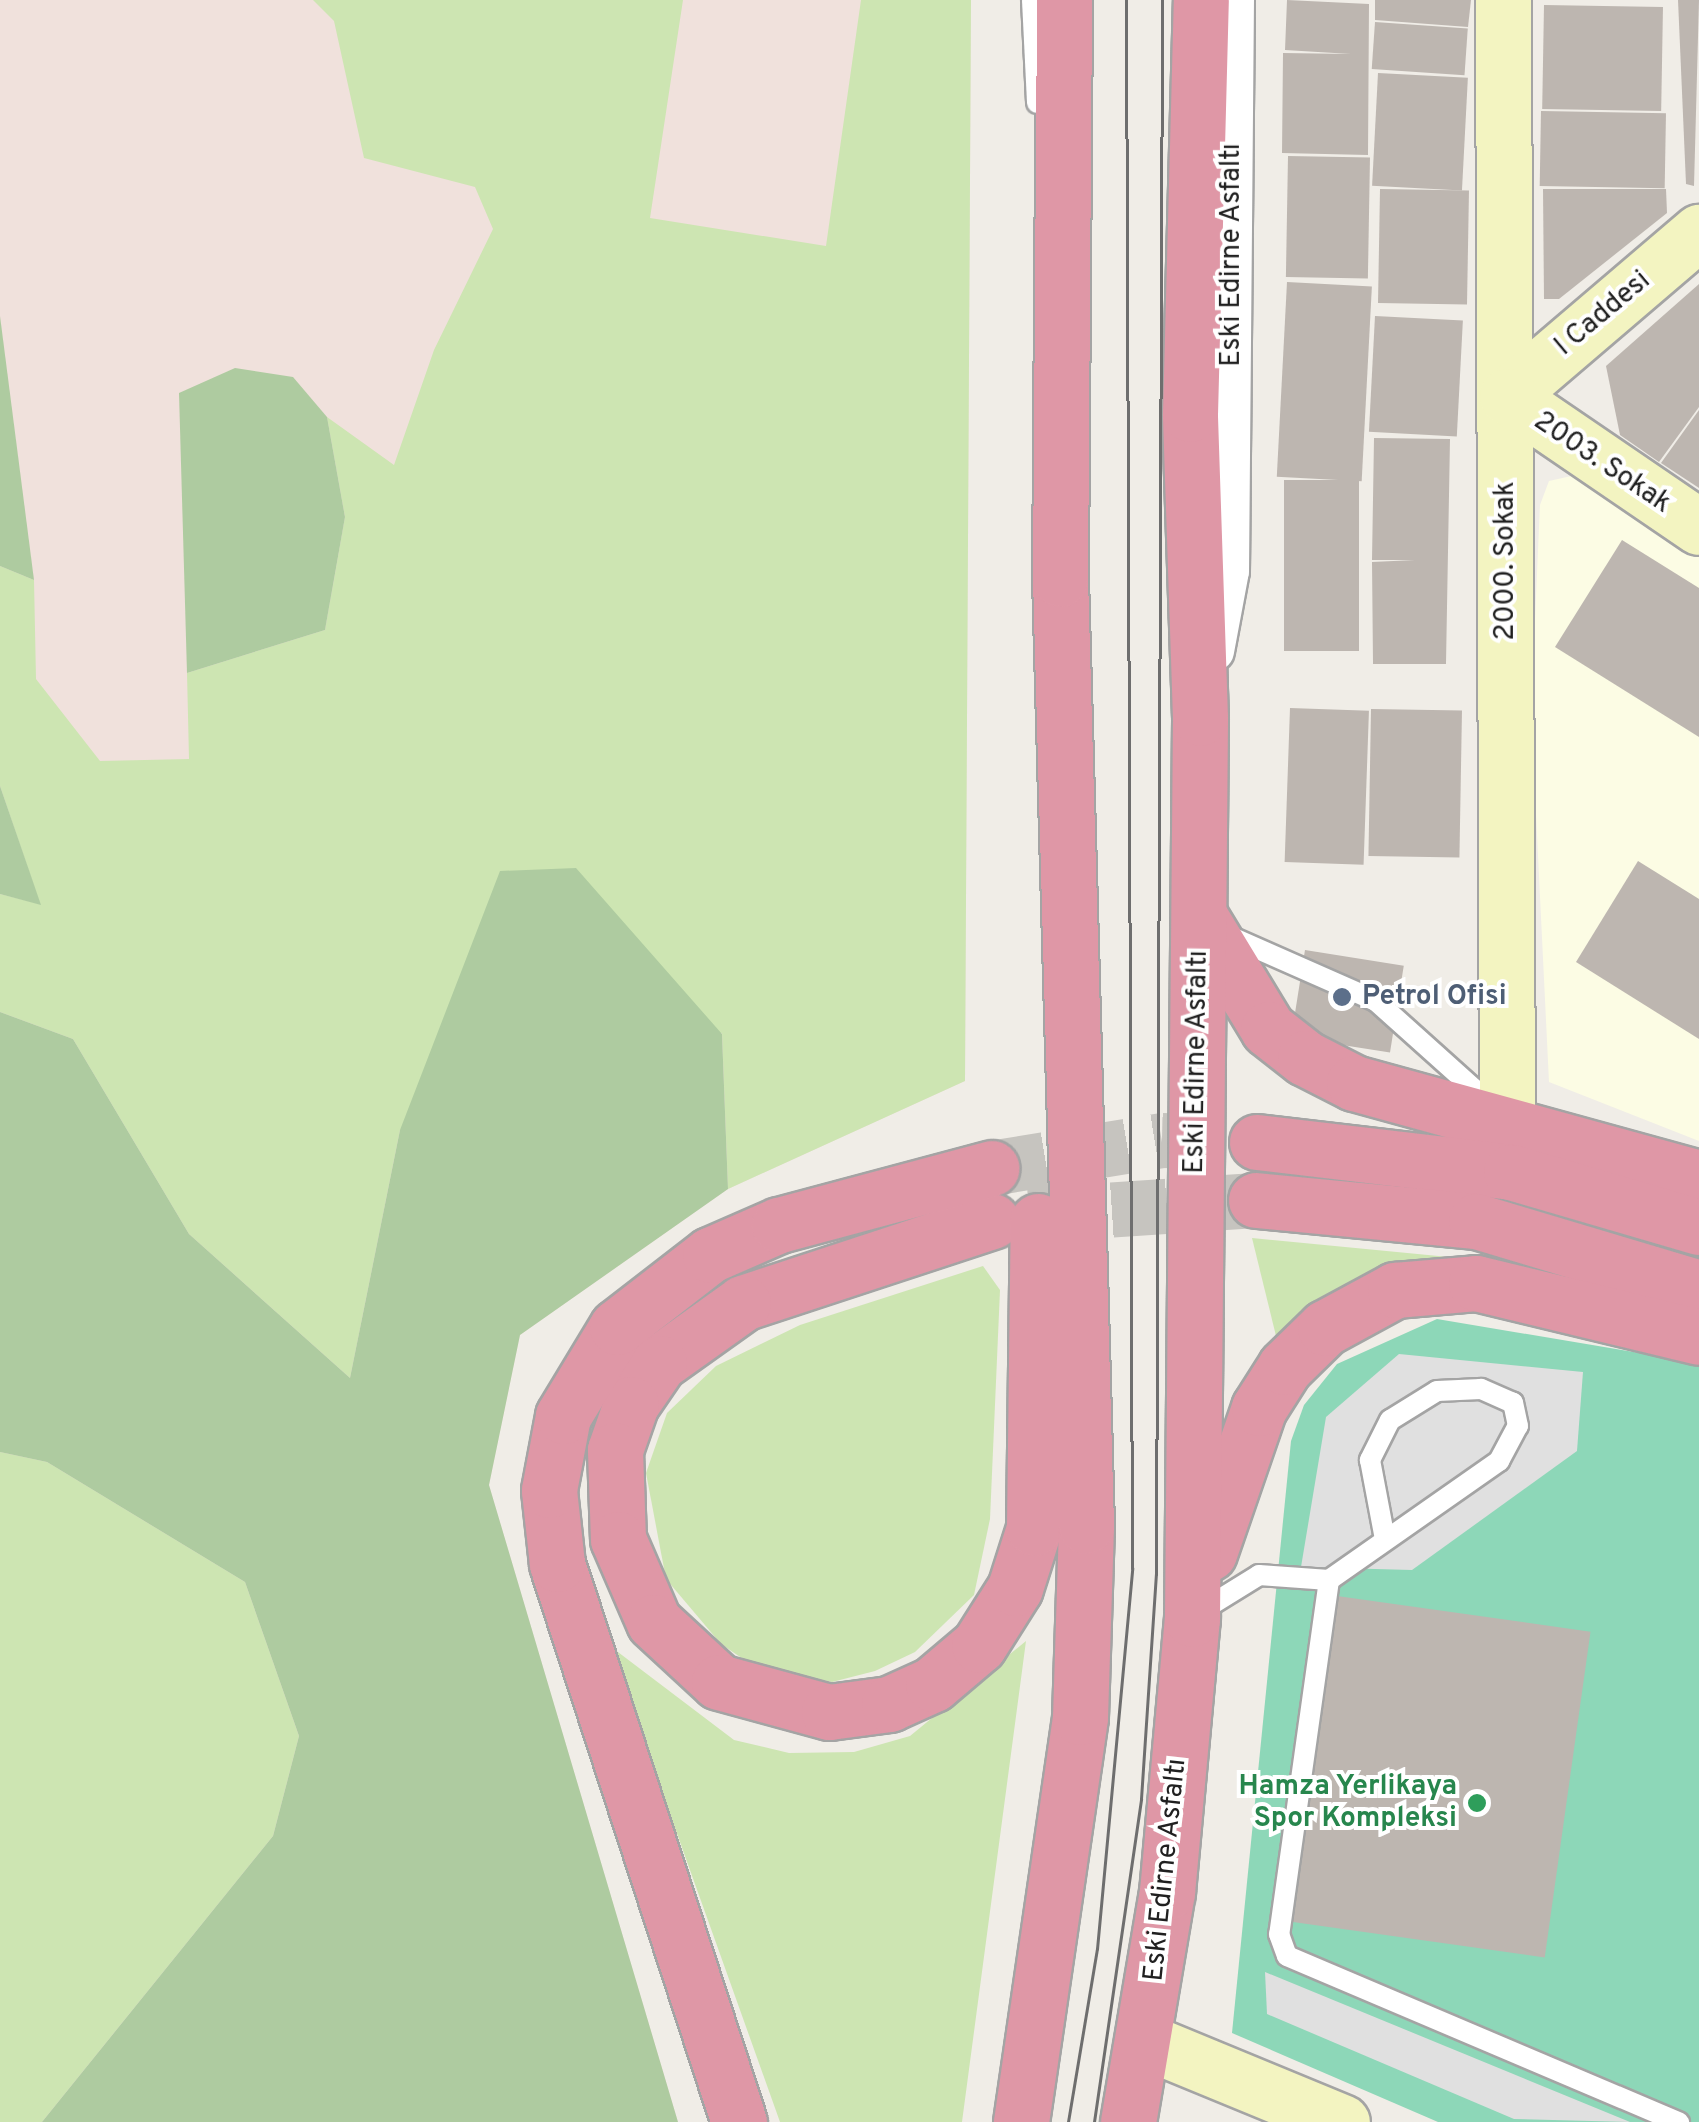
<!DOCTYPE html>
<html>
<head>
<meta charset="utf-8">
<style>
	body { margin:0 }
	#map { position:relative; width:1699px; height:2122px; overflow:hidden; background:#f0ede7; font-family:Overpass,sans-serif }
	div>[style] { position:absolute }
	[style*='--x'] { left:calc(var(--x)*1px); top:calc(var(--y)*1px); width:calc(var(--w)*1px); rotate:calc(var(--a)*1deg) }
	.education>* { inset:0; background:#fcfce4 }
	.military>* { inset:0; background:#f0e1dc }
	.grass>* { inset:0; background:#cde5b2 }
	.forest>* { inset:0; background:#aecba0 }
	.pitch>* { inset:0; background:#8dd7b8 }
	.parking>* { inset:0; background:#e0e0e0 }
	.building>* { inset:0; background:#bdb6b0; transform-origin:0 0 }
	.highway-tunnel>* { height:55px; margin-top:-27.5px; transform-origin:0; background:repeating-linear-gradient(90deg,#c6c4bf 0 55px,transparent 0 83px) }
	.roads { filter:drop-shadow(2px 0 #a4a4a4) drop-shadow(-2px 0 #a4a4a4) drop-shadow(0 2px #a4a4a4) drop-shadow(0 -2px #a4a4a4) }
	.lane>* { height:20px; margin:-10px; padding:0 10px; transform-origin:10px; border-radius:10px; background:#fff }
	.street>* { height:40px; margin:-20px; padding:0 20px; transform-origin:20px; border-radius:20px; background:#fff }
	.secondary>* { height:55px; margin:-27.5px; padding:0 27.5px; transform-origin:27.5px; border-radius:27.5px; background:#f3f4c1 }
	.highway>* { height:55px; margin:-27.5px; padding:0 27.5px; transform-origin:27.5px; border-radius:27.5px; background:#df97a6 }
	.tram>* { height:2.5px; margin:-1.25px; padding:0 1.25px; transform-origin:1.25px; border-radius:1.25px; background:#6e6e6e }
	.dots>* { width:28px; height:28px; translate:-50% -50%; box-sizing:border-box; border:5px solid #fff; border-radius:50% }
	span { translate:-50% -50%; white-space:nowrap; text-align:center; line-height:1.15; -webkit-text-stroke:8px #fff; paint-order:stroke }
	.street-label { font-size:28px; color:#202020 }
	.service-label { font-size:28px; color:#4e5e75; font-weight:700 }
	.left { translate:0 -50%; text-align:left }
	.leisure-label { font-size:28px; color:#27864d; font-weight:700 }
	.right { translate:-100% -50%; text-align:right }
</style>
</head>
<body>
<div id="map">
	<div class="education">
		<div style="clip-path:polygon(1576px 475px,1699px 554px,1699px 1141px,1549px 1082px,1531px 711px,1540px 505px,1549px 481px)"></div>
	</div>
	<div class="military">
		<div style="clip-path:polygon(0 0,971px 0,965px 1081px,728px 1189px,520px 1335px,489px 1485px,678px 2122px,0 2122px)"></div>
	</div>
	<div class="grass">
		<div style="clip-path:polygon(313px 0,683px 0,650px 218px,826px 246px,861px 0,971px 0,965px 1081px,728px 1189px,722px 1033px,400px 1130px,350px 1378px,189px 1234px,73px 1039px,0 1012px,0 894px,40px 904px,0 786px,0 566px,34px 580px,36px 679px,100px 761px,189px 759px,187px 673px,325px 630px,345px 517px,327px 417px,394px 465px,434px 350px,493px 229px,475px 187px,364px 158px,334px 21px)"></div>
		<div style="clip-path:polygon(1252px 1238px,1459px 1258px,1277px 1340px)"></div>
		<div style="clip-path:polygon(983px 1266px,1000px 1290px,990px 1519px,974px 1595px,915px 1652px,875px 1671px,832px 1682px,752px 1665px,721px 1644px,666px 1579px,646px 1473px,667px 1413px,716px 1366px,800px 1325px)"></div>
		<div style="clip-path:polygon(0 1452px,47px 1462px,245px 1582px,299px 1736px,273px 1836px,42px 2122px,0 2122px)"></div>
		<div style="clip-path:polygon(1026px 1641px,962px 2122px,780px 2122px,610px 1646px,734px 1740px,789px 1753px,854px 1752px,910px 1736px)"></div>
	</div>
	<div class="forest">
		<div style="clip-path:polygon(0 316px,34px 580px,0 566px)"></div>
		<div style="clip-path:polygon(235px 368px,293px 377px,327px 417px,345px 517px,325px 630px,187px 673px,179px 393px)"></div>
		<div style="clip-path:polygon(0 786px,41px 905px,0 894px)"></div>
		<div style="clip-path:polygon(576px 868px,722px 1034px,728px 1189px,520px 1335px,489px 1485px,678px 2122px,42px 2122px,273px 1836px,299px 1736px,245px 1582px,47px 1462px,0 1452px,0 1012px,73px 1039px,189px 1234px,350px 1378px,400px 1130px,500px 871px)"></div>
	</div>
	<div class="pitch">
		<div style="clip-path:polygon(1437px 1319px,1699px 1363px,1699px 2122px,1438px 2122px,1232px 2033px,1291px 1441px,1304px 1405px,1337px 1364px)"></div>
	</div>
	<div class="parking">
		<div style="clip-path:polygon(1399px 1354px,1583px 1372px,1577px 1451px,1412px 1570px,1301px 1567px,1326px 1417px)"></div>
		<div style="clip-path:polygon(1265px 1972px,1630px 2122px,1514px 2119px,1267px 2014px)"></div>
	</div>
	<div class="building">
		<div style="clip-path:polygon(1287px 0,1369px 4px,1368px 155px,1282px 153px,1283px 53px,1351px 54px,1285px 50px)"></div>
		<div style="clip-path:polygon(1375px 0,1471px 0,1468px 27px,1375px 20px)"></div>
		<div style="clip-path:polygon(1678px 0,1699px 0,1694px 186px,1686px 184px)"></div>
		<div style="left:1544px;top:5px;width:119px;height:104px;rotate:1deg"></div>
		<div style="left:1375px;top:22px;width:93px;height:47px;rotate:4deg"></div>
		<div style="left:1378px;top:73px;width:90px;height:113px;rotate:3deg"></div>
		<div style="left:1541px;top:111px;width:125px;height:75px;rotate:1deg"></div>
		<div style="left:1288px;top:156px;width:82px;height:121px;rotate:1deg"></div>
		<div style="left:1380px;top:189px;width:89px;height:114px;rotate:1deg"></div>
		<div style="clip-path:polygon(1543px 189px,1666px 189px,1667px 213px,1559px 299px,1544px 299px)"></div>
		<div style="left:1287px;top:282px;width:85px;height:195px;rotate:3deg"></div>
		<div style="clip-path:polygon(1699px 284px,1699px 407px,1659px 462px,1620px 435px,1606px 366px)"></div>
		<div style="left:1375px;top:316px;width:88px;height:116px;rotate:3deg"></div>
		<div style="clip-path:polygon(1699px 410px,1699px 488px,1661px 463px)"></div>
		<div style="clip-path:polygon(1374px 438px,1450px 439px,1446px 664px,1373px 664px,1372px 562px,1415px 560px,1372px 560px)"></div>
		<div style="left:1284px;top:480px;width:75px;height:171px"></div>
		<div style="clip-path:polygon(1622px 540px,1699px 588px,1699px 737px,1555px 647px)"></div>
		<div style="left:1290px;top:708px;width:79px;height:154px;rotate:2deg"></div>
		<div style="left:1371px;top:709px;width:91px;height:147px;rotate:1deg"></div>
		<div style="clip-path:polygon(1638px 861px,1699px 899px,1699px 1039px,1576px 962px)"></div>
		<div style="left:1305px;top:950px;width:100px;height:88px;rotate:9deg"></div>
		<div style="left:1337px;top:1596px;width:256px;height:329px;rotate:8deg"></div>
	</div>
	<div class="highway-tunnel">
		<div style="--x:991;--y:1168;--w:173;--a:-9.3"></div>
		<div style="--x:1162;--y:1140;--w:95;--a:1.2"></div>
		<div style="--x:1029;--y:1215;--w:227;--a:-3.8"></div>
	</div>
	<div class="roads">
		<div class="lane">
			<div style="--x:1032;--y:0;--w:103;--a:87.2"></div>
			<div style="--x:1231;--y:937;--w:158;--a:23.8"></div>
			<div style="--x:1376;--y:1001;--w:156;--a:41.9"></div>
			<div style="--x:1329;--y:1580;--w:208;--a:-35"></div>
			<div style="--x:1499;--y:1461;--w:40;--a:-62"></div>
			<div style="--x:1518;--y:1426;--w:24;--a:-102"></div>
			<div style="--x:1513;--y:1403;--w:35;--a:-156"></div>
			<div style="--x:1481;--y:1389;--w:44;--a:177.4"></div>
			<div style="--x:1437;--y:1391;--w:55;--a:148.3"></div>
			<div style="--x:1390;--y:1420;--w:45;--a:116.6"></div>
			<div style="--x:1370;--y:1460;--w:75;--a:79.3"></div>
			<div style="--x:1201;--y:1611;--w:68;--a:-31.8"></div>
			<div style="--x:1259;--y:1575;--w:70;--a:4.1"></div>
			<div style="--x:1329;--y:1580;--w:358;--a:98"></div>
			<div style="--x:1279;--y:1934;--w:23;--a:70"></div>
			<div style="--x:1287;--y:1956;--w:426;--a:23"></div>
		</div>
		<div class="street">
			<div style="--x:1214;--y:651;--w:81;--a:-79.4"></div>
			<div style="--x:1229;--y:571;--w:571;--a:-89.5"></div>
		</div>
		<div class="secondary">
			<div style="--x:1503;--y:0;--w:1121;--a:89.8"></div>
			<div style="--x:1507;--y:396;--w:253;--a:-40.5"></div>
			<div style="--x:1507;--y:396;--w:232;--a:34.3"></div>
			<div style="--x:1145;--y:2041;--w:213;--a:22.4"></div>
		</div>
		<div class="highway">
			<div style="--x:1200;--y:917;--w:131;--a:58.7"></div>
			<div style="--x:1268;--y:1029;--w:47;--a:38.1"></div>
			<div style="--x:1305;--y:1058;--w:55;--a:27"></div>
			<div style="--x:1354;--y:1083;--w:358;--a:15.4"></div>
			<div style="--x:1257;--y:1142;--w:256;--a:6.7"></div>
			<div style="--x:1511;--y:1172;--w:196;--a:16.3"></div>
			<div style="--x:1256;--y:1200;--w:221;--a:5.5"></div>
			<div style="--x:1476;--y:1221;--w:233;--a:16.7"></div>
			<div style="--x:992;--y:1221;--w:262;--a:161.8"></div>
			<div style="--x:743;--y:1303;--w:103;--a:144.5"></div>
			<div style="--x:659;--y:1363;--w:50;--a:124.3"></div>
			<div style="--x:631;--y:1404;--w:49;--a:109.2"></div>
			<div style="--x:615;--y:1450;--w:89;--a:88.1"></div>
			<div style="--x:618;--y:1539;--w:90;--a:66.6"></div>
			<div style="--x:654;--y:1622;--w:88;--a:42.7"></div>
			<div style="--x:719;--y:1682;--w:114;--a:15.3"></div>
			<div style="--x:829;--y:1712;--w:61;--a:-7.6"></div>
			<div style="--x:889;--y:1704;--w:48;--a:-24.4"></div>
			<div style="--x:933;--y:1684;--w:60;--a:-40.3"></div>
			<div style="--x:979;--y:1645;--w:67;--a:-57.7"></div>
			<div style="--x:1015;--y:1588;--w:63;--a:-72.4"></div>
			<div style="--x:1034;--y:1528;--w:307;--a:-89.3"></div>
			<div style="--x:1209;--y:1553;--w:153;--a:-71"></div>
			<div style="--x:1259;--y:1408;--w:49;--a:-57.6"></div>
			<div style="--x:1285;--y:1367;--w:56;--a:-44.3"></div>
			<div style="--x:1325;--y:1328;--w:80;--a:-28.5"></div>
			<div style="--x:1395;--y:1290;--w:81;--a:-4.9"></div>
			<div style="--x:1476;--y:1283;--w:229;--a:13.6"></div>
			<div style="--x:739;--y:2122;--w:587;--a:-108.06"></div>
			<div style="--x:557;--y:1564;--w:74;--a:-96.2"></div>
			<div style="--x:549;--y:1490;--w:75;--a:-79.3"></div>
			<div style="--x:563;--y:1416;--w:104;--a:-58.8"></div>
			<div style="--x:617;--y:1327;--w:118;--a:-37.7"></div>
			<div style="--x:710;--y:1255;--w:75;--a:-23.5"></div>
			<div style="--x:779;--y:1225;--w:220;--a:-15"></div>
			<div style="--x:1021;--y:2122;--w:409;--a:-81.7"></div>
			<div style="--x:1080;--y:1717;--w:191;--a:-88.2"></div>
			<div style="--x:1086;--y:1526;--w:947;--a:-91.57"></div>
			<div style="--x:1060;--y:579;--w:579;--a:-89.6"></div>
			<div style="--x:1128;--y:2122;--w:233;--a:-80.4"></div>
			<div style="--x:1167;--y:1892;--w:274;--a:-84.8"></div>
			<div style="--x:1192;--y:1619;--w:901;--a:-89.49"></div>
			<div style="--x:1200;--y:718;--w:304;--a:-91.9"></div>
			<div style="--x:1190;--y:414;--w:414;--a:-88.5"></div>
		</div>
	</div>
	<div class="tram">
		<div style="--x:1068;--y:2122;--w:175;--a:-80.5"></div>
		<div style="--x:1097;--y:1949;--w:382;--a:-84.7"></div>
		<div style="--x:1132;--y:1569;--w:1569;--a:-90.22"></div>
		<div style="--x:1094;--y:2122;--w:326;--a:-81.7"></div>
		<div style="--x:1141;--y:1799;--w:225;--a:-86.2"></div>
		<div style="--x:1156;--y:1575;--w:1575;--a:-89.78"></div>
	</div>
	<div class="dots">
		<div style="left:1342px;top:997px;background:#5c6f8a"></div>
		<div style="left:1477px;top:1803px;background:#2e9e5b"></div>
	</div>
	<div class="street-label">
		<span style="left:1232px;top:255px;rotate:-90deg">Eski Edirne Asfaltı</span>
		<span style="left:1603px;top:314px;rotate:-40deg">I Caddesi</span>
		<span style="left:1602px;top:463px;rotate:34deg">2003. Sokak</span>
		<span style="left:1506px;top:561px;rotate:-90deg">2000. Sokak</span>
		<span style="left:1197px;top:1062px;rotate:-89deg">Eski Edirne Asfaltı</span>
		<span style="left:1166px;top:1870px;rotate:-84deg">Eski Edirne Asfaltı</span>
	</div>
	<div class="service-label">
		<span class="left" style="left:1362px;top:997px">Petrol Ofisi</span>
	</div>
	<div class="leisure-label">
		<span class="right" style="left:1457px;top:1803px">Hamza Yerlikaya<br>Spor Kompleksi</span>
	</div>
</div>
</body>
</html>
